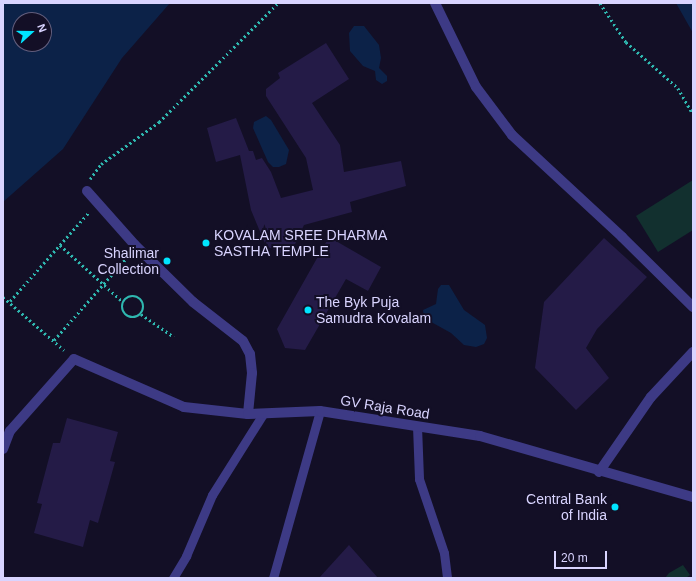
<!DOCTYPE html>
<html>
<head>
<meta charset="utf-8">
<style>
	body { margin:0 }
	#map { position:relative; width:696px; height:581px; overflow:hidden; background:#130f26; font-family:Arial,sans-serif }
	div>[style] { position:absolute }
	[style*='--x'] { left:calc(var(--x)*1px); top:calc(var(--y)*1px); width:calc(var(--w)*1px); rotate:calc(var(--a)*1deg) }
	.green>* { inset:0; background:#12302f }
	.water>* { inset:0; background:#0c2248 }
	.building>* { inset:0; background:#241b47 }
	.path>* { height:2.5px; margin-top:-1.25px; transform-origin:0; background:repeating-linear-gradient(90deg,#2fb8b0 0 2px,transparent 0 5px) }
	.path>.ring { margin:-1.25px; padding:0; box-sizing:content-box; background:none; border:2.5px solid #2fb8b0; border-radius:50% }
	.service>* { height:9px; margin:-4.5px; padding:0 4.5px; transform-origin:4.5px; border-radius:4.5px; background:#3d3a85 }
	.minor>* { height:10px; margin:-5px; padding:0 5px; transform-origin:5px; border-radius:5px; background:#3d3a85 }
	.tertiary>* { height:10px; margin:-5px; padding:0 5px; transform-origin:5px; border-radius:5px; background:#3d3a85 }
	.dots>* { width:11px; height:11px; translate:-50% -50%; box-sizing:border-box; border:2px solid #130f26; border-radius:50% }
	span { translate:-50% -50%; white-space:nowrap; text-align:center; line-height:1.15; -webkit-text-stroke:4px #130f26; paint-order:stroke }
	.poi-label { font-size:14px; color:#d9d4ff }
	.left { translate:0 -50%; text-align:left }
	.right { translate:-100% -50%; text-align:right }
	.street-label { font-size:14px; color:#d9d4ff }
	.frame { position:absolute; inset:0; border:4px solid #d9d4ff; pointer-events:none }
	.north { position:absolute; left:12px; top:12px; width:40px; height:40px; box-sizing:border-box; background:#130f26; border:1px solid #625e7d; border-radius:50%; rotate:69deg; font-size:11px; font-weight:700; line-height:16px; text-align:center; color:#d9d4ff }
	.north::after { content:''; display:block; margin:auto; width:14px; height:18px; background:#00e5ff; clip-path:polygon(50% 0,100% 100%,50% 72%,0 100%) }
	.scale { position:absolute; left:554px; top:551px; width:53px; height:18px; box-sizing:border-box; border:2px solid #d9d4ff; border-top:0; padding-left:5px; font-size:12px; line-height:14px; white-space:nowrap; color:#d9d4ff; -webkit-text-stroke:3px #130f26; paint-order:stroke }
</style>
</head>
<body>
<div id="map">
	<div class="green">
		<div style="clip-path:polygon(693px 180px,693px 230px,658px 252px,636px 216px)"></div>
		<div style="clip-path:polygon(683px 565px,690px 575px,686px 578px,665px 578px,669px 573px)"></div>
	</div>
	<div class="water">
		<div style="clip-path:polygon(evenodd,3px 3px,170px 3px,122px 58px,63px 149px,3px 202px,3px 3px,20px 20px,44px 20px,44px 44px,20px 44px,20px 20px)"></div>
		<div style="clip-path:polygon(676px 3px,693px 3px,693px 33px)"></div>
		<div style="clip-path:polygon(354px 26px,364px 26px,379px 45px,381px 58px,379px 68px,387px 76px,387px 81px,382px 84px,376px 80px,375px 71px,363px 66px,350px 51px,349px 33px)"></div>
		<div style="clip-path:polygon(266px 116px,271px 120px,289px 150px,286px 164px,279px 167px,273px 167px,268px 162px,253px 128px,254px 122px)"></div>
		<div style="clip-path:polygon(441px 285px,449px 285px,464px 310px,485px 325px,487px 338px,484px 344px,476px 347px,464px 345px,451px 333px,424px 318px,423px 310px,436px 304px,438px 289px)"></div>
	</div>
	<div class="building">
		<div style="clip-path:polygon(326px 43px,349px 79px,312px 103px,340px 145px,344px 172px,401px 161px,406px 186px,350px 202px,352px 212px,304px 225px,289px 257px,266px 246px,251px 210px,240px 155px,216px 162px,207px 128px,236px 118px,249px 151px,253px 151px,256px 160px,262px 158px,271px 172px,281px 198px,313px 190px,306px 158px,266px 96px,266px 89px,280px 78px,278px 73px)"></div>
		<div style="clip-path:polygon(329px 237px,381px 267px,368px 291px,346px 279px,305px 350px,285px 348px,277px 329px)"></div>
		<div style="clip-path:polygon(604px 238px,647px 277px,597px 329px,586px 348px,609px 378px,576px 410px,535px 368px,544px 302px)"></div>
		<div style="clip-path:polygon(67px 418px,118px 432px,110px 461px,115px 462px,98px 523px,90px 520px,83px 547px,34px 533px,42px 504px,37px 503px,53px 443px,60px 443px)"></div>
		<div style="clip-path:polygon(349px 545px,378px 578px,319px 578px)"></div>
	</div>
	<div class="path">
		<div style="--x:600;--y:3;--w:47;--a:56.3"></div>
		<div style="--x:626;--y:42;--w:69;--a:41.5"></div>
		<div style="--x:678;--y:88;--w:30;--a:60"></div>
		<div style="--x:90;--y:179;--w:19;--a:-54"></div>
		<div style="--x:101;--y:164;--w:72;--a:-35.9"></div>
		<div style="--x:159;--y:122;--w:168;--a:-45"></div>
		<div style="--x:60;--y:245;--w:85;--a:42.1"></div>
		<div class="ring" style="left:122px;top:296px;width:19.5px;height:19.5px"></div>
		<div style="--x:3;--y:297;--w:81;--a:41"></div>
		<div style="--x:10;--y:301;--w:118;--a:-48.4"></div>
		<div style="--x:141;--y:314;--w:40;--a:34.9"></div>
		<div style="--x:54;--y:340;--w:112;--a:-48.6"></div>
	</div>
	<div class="service">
		<div style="--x:417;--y:426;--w:53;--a:87.8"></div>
		<div style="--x:419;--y:479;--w:78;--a:71.3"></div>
		<div style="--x:444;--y:553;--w:25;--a:83"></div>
		<div style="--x:173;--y:578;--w:26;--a:-59"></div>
		<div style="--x:186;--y:556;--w:66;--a:-66.9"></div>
		<div style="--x:212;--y:495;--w:96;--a:-57.8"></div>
		<div style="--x:273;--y:578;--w:173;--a:-74.3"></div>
	</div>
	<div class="minor">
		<div style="--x:435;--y:3;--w:93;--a:64"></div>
		<div style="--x:476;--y:87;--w:60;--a:53.1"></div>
		<div style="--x:512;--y:135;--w:150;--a:42.8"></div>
		<div style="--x:622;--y:237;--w:100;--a:44.6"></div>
		<div style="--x:87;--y:191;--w:72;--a:48.4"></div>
		<div style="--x:135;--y:245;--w:81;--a:44.5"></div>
		<div style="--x:193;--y:302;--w:63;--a:38"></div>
		<div style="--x:243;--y:341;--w:15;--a:62"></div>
		<div style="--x:250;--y:354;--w:19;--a:84"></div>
		<div style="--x:252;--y:373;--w:41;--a:95.6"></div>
		<div style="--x:3;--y:449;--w:19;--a:-69"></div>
		<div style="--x:10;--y:431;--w:96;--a:-48.4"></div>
		<div style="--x:74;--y:359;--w:120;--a:23.6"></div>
		<div style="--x:184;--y:407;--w:64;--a:6.2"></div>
		<div style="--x:248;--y:414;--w:72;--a:-2.4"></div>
		<div style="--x:320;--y:411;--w:162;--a:8.9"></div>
		<div style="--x:480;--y:436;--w:222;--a:16"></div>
	</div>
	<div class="tertiary">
		<div style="--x:599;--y:472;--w:91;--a:-55.3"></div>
		<div style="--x:651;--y:397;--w:62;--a:-47"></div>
	</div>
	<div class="dots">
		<div style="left:206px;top:243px;background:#00e5ff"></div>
		<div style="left:167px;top:261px;background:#00e5ff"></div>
		<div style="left:308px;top:310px;background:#00e5ff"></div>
		<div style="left:615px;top:507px;background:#00e5ff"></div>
	</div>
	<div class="poi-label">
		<span class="left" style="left:214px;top:243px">KOVALAM SREE DHARMA<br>SASTHA TEMPLE</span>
		<span class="right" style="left:159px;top:261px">Shalimar<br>Collection</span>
		<span class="left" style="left:316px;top:310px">The Byk Puja<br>Samudra Kovalam</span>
		<span class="right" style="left:607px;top:507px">Central Bank<br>of India</span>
	</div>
	<div class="street-label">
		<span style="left:385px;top:407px;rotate:9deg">GV Raja Road</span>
	</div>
	<div class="frame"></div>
	<div class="north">N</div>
	<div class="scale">20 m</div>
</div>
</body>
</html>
